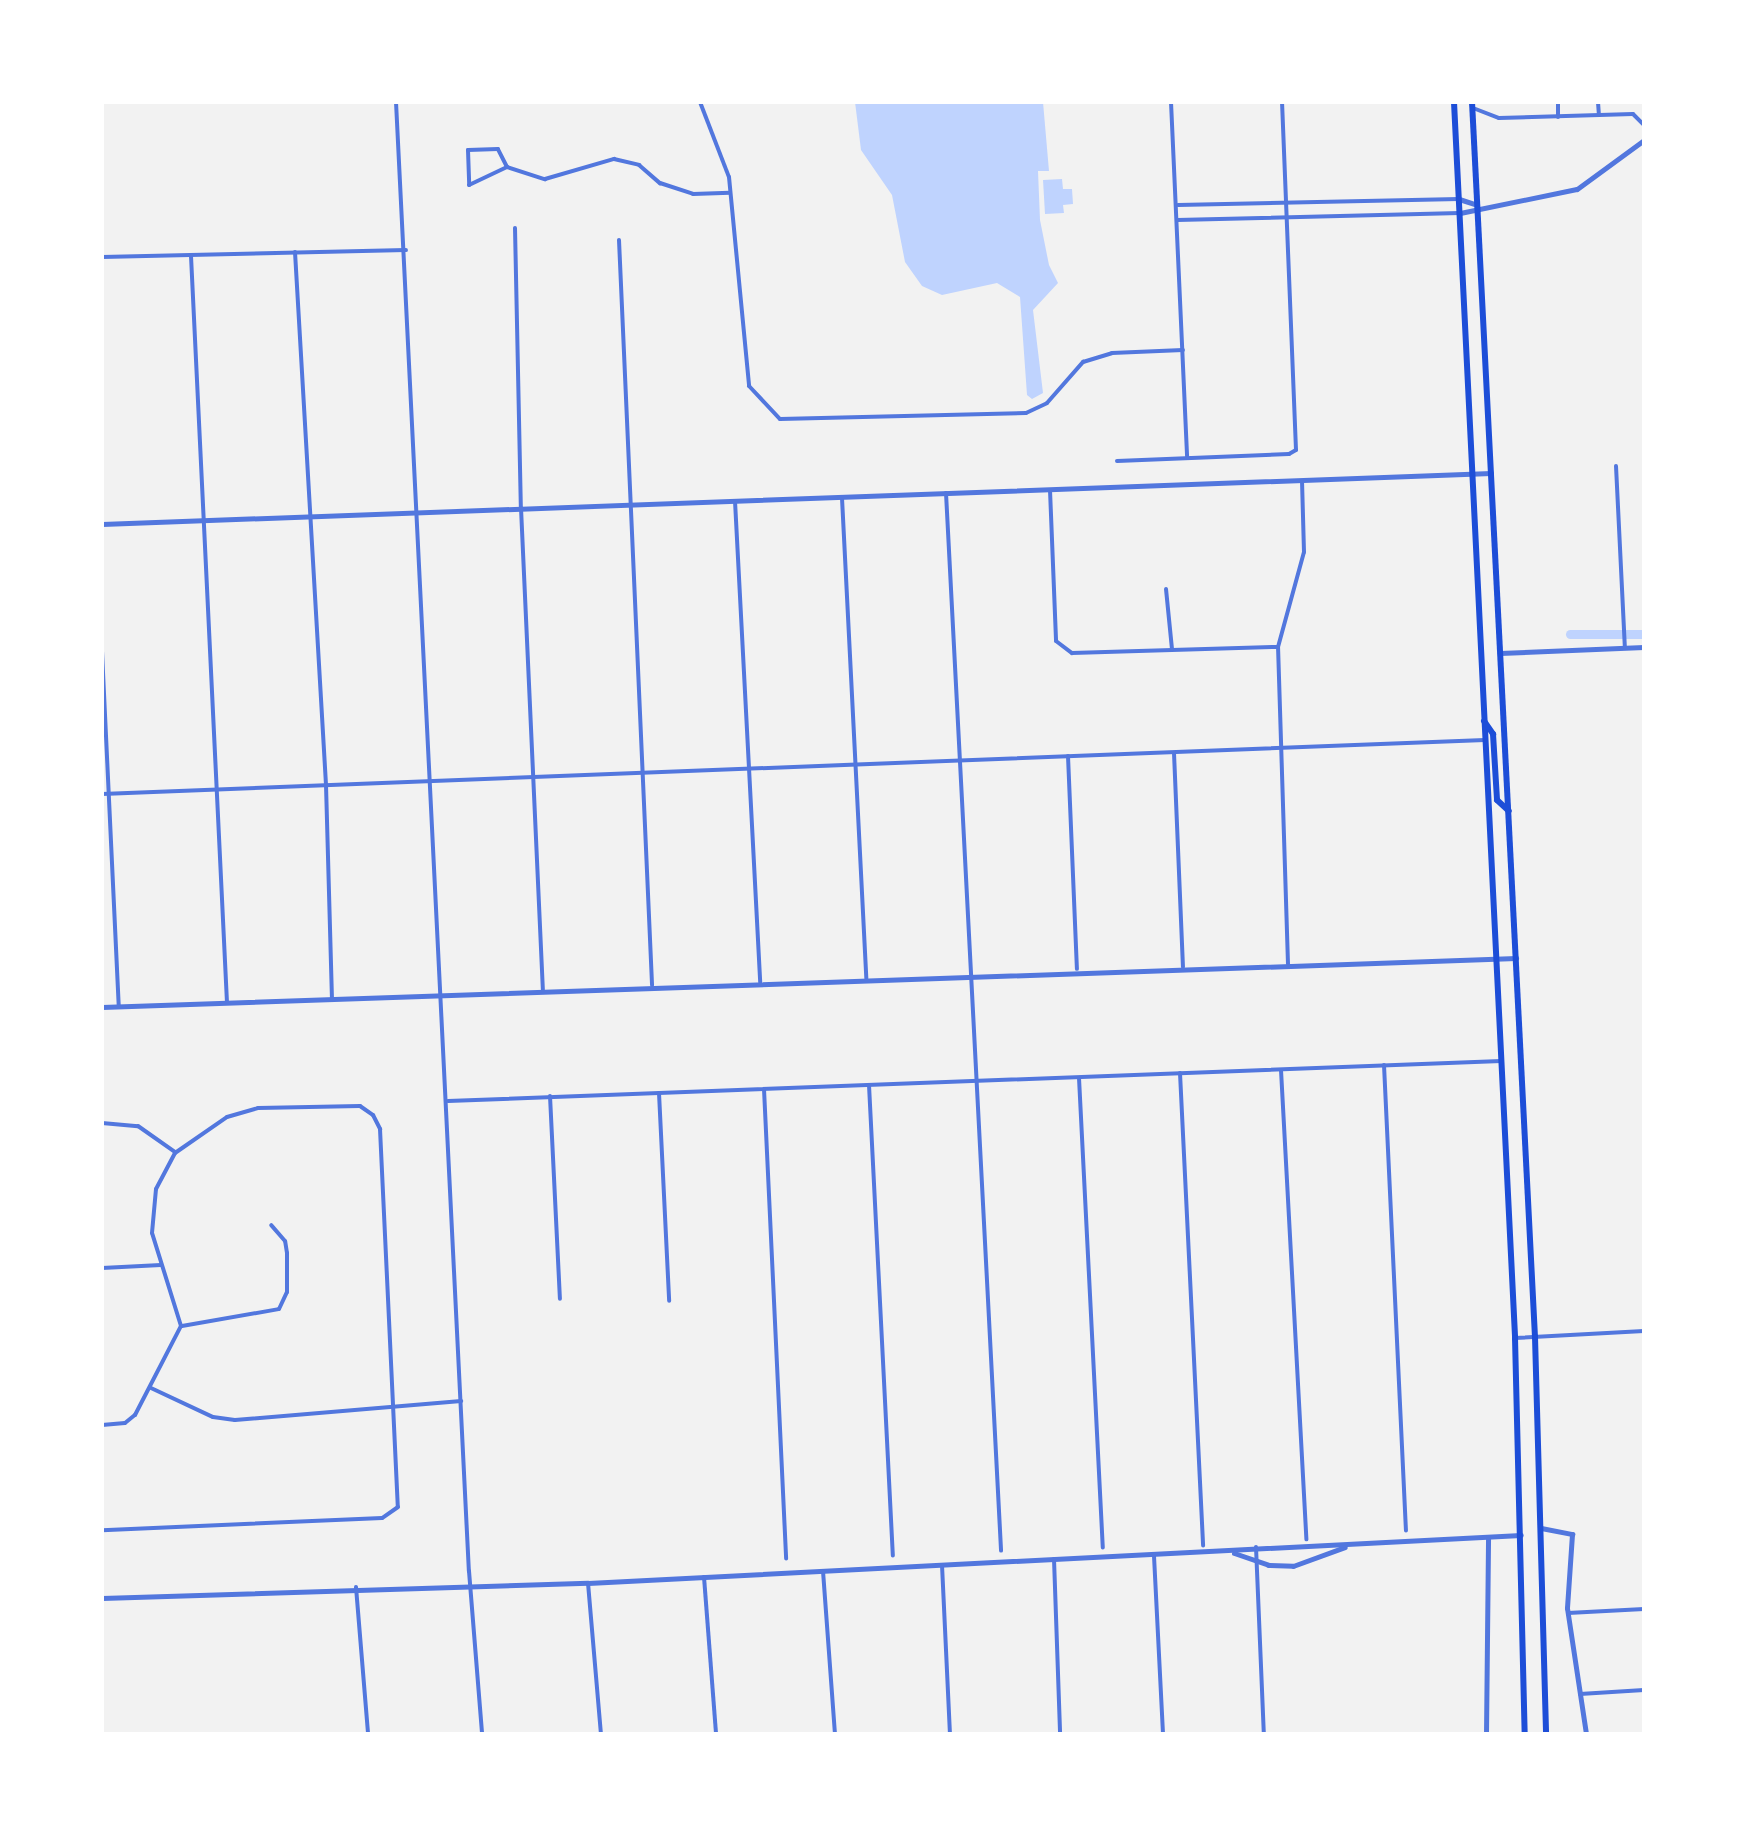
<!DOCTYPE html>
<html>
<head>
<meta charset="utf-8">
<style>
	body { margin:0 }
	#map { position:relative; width:1746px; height:1836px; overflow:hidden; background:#f2f2f2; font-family:"Alegreya Sans",sans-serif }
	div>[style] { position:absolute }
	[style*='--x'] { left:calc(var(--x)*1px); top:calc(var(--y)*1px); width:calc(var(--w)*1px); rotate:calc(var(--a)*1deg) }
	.water>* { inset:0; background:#bfd3fe }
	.canal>* { height:9px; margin:-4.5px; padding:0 4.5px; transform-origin:4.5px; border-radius:4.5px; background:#bfd3fe }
	.minor>* { height:4px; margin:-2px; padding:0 2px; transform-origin:2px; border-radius:2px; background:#5277de }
	.tertiary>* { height:5px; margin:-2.5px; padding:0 2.5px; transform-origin:2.5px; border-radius:2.5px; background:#5277de }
	.primary>* { height:6px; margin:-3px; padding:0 3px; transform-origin:3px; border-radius:3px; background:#1d4ed8 }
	span { translate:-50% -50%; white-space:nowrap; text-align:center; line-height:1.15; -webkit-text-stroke:6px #fff; paint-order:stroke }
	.frame { position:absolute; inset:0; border:104px solid #fff; pointer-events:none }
</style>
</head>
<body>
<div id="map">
	<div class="water">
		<div style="clip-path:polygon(855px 102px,1043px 102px,1049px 171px,1038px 171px,1040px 220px,1049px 265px,1058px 283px,1033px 310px,1043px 393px,1032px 399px,1027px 395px,1020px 297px,997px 283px,942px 295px,922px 286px,905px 262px,892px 195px,861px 150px)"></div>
		<div style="clip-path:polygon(1062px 179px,1063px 189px,1072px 189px,1073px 204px,1063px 205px,1064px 213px,1045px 214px,1043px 180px)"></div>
	</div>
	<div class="canal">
		<div style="--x:1570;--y:634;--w:74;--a:0"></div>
	</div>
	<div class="minor">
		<div style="--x:396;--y:102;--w:1471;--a:87.16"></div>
		<div style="--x:469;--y:1571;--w:164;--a:85.4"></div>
		<div style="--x:700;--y:102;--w:80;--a:68.9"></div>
		<div style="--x:729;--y:177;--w:210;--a:84.5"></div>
		<div style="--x:749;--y:386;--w:45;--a:46.8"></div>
		<div style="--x:780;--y:419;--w:246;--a:-1.4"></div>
		<div style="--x:1026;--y:413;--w:23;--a:-25"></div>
		<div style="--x:1047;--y:403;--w:55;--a:-48.7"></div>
		<div style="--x:1083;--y:362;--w:30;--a:-17"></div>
		<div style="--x:1112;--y:353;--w:71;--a:-2.4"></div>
		<div style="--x:1171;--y:102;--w:356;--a:87.4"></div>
		<div style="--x:1558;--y:102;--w:15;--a:90"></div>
		<div style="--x:1598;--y:102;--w:13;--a:86"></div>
		<div style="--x:1473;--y:108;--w:28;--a:21"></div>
		<div style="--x:1499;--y:118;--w:134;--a:-1.7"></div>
		<div style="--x:1633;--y:114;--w:16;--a:45"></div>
		<div style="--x:507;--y:167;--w:20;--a:-117"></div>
		<div style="--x:498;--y:149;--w:30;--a:178"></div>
		<div style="--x:468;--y:150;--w:35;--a:88"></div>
		<div style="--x:469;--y:185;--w:42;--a:-25.3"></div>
		<div style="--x:507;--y:167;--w:40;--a:18"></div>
		<div style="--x:545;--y:179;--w:72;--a:-16.2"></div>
		<div style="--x:614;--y:159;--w:26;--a:13"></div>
		<div style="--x:639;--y:165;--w:28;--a:41"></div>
		<div style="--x:660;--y:183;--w:35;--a:18"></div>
		<div style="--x:693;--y:194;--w:37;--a:-2"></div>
		<div style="--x:1178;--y:205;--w:281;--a:-1.2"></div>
		<div style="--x:1177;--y:220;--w:283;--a:-1.4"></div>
		<div style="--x:515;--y:228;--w:280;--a:88.8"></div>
		<div style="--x:521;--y:508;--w:482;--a:87.4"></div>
		<div style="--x:619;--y:240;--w:746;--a:87.46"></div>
		<div style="--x:295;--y:252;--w:534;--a:86.67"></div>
		<div style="--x:326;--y:785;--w:214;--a:88.4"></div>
		<div style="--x:191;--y:256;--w:747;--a:87.24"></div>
		<div style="--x:102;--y:257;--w:304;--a:-1.3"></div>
		<div style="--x:1117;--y:461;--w:172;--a:-2.3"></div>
		<div style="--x:1289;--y:454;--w:8;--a:-30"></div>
		<div style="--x:1296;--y:450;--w:348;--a:-92.3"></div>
		<div style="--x:1616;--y:466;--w:182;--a:87.2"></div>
		<div style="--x:1050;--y:490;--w:151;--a:87.7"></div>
		<div style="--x:1056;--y:641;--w:20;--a:37"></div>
		<div style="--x:1072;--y:653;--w:206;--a:-1.7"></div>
		<div style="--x:946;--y:493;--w:1059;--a:87.02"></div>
		<div style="--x:842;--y:498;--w:481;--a:87.1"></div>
		<div style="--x:735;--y:501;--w:482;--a:87"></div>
		<div style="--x:1166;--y:589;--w:60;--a:84.3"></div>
		<div style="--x:102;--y:651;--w:355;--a:87.3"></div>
		<div style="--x:1174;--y:753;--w:214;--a:87.6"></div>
		<div style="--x:1068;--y:756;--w:213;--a:87.6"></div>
		<div style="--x:102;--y:794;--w:1384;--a:-2.24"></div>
		<div style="--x:1288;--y:964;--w:317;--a:-91.8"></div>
		<div style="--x:1278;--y:647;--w:98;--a:-74.7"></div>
		<div style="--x:1304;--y:552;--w:71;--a:-91.6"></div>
		<div style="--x:1384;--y:1065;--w:466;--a:87.3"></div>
		<div style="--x:1281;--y:1070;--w:470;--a:86.9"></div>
		<div style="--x:1180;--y:1073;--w:473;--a:87.2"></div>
		<div style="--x:1079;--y:1078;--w:470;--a:87.1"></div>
		<div style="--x:869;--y:1085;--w:471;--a:87.1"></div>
		<div style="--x:764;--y:1089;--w:470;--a:87.3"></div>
		<div style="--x:659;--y:1093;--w:208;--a:87.2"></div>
		<div style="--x:550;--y:1096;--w:203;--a:87.2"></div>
		<div style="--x:448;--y:1101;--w:1054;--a:-2.18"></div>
		<div style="--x:102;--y:1123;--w:36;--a:5"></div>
		<div style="--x:138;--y:1126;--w:45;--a:35.1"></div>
		<div style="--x:102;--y:1268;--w:59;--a:-2.9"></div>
		<div style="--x:182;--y:1326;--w:98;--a:-9.9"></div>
		<div style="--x:279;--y:1309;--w:19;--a:-65"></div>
		<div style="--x:287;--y:1292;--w:39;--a:-90"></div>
		<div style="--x:287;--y:1253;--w:12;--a:-99"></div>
		<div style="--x:285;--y:1241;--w:21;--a:-131"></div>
		<div style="--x:1515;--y:1338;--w:129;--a:-3.1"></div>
		<div style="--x:151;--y:1388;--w:68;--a:25.1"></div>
		<div style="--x:213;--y:1417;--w:22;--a:8"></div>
		<div style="--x:235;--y:1420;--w:227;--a:-4.8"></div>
		<div style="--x:102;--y:1425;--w:23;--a:-5"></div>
		<div style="--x:125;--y:1423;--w:13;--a:-39"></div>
		<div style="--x:135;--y:1415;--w:100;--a:-62.7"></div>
		<div style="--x:181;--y:1326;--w:97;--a:-107.3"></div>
		<div style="--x:152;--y:1233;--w:44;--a:-84.8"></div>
		<div style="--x:156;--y:1189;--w:41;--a:-62.2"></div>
		<div style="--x:175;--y:1153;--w:63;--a:-34.7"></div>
		<div style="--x:227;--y:1117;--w:32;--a:-16"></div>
		<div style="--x:258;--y:1108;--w:102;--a:-1.1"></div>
		<div style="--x:360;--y:1106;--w:16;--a:35"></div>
		<div style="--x:373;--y:1115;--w:16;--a:63"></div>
		<div style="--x:380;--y:1129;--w:378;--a:87.3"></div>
		<div style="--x:398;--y:1507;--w:19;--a:145"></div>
		<div style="--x:382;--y:1518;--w:280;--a:177.5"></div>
		<div style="--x:1256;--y:1547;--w:187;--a:87.6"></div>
		<div style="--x:1154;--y:1556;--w:178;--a:87.1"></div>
		<div style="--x:1054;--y:1559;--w:175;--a:88"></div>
		<div style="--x:942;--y:1565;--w:169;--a:87.3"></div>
		<div style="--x:823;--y:1571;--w:163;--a:85.8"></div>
		<div style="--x:704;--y:1577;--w:157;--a:85.6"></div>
		<div style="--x:588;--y:1583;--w:152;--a:85.1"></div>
		<div style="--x:356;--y:1587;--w:147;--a:85.3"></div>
		<div style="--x:1568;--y:1613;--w:76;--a:-3"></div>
		<div style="--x:1580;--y:1694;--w:64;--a:-3.6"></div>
	</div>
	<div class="tertiary">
		<div style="--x:1459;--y:199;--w:19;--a:18"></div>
		<div style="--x:1460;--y:213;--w:119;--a:-11.6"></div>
		<div style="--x:1577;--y:189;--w:83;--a:-36.2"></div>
		<div style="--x:102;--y:524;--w:1390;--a:-2.1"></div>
		<div style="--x:1500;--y:653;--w:144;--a:-2.4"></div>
		<div style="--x:102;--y:1007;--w:1415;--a:-1.98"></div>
		<div style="--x:1541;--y:1528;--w:32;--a:11"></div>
		<div style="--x:1572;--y:1534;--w:74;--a:93.9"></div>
		<div style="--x:1567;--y:1608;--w:127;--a:81.4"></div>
		<div style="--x:1234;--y:1553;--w:36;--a:19"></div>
		<div style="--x:1268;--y:1565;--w:25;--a:2"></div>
		<div style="--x:1293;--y:1566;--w:55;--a:-20.1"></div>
		<div style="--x:102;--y:1598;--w:486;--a:-1.8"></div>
		<div style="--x:588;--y:1583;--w:934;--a:-2.95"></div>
		<div style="--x:1486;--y:1734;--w:197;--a:-89.4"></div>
	</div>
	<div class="primary">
		<div style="--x:1454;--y:102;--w:1238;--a:87.17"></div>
		<div style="--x:1515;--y:1338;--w:396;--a:88.6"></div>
		<div style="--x:1472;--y:102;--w:1237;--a:87.08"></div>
		<div style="--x:1535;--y:1337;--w:397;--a:88.4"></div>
		<div style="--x:1484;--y:721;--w:16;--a:55"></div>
		<div style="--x:1493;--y:734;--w:66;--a:86.5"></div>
		<div style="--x:1497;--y:800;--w:16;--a:43"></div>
	</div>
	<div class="frame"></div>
</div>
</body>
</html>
